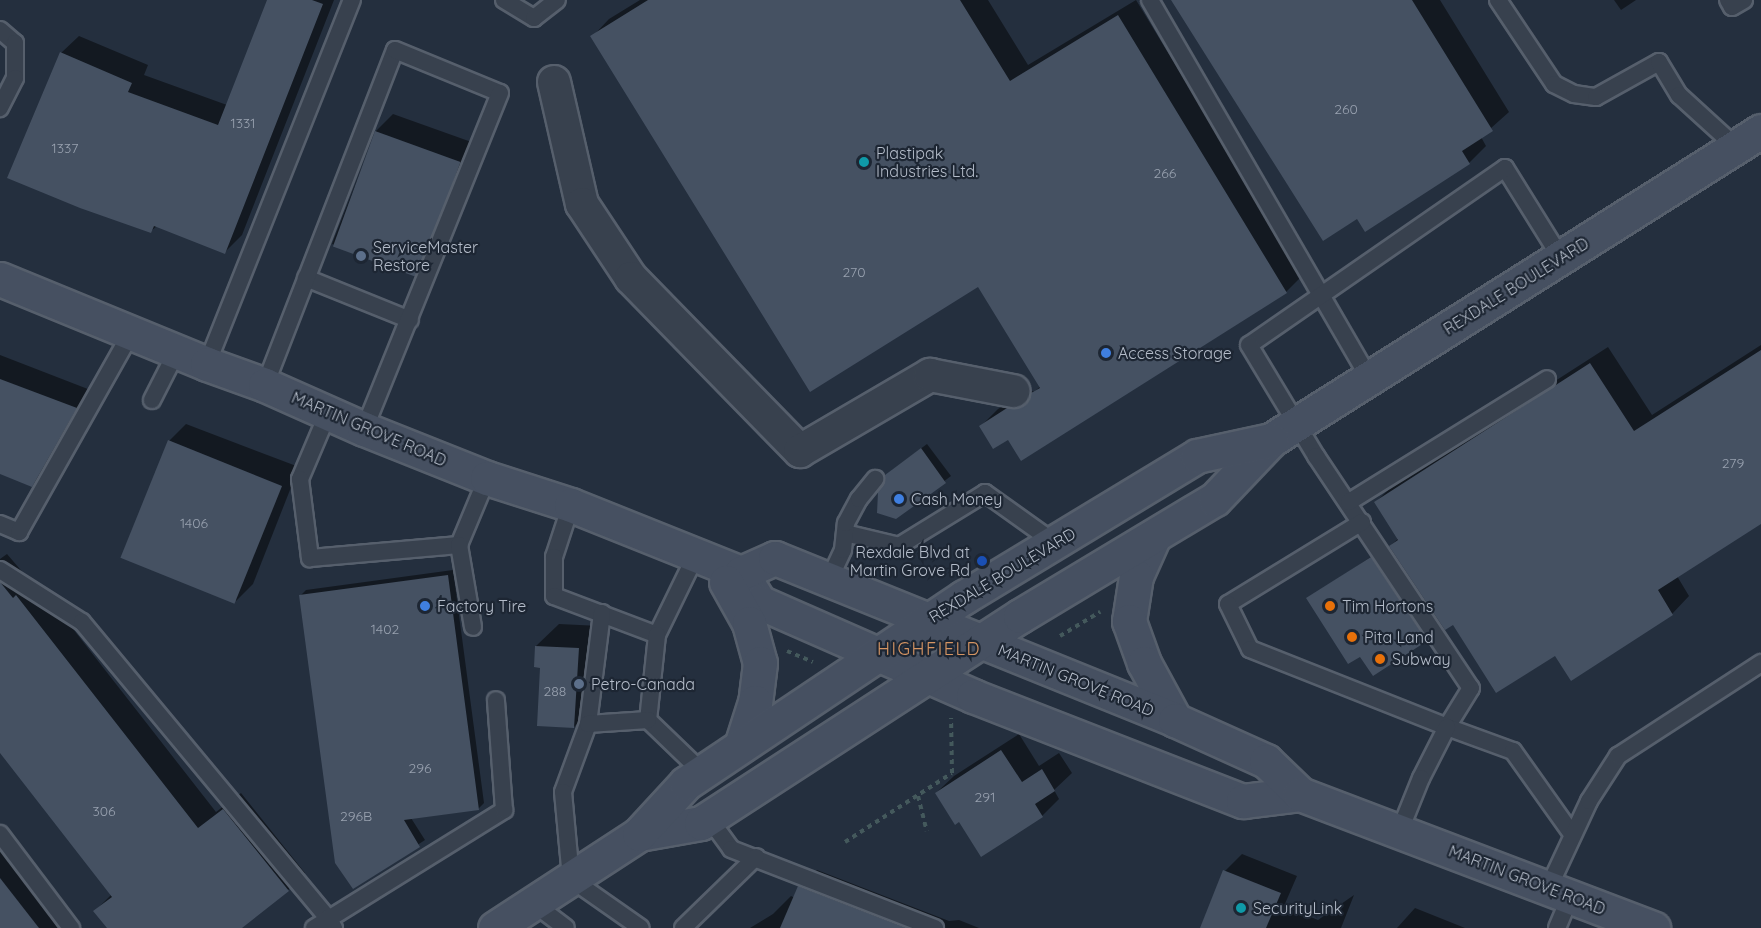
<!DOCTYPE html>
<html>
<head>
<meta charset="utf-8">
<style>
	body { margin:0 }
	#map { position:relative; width:1761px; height:928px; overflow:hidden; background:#242f3e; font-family:Quicksand,sans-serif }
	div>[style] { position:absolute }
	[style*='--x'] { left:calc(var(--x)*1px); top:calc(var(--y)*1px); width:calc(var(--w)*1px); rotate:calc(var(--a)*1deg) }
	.shadow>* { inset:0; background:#0007 }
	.building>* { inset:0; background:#455162; transform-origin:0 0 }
	.path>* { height:4px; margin-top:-2px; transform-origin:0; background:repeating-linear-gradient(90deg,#44595c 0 4.5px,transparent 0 9px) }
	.roads { filter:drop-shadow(2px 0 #565f6c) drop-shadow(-2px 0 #565f6c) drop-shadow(0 2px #565f6c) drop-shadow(0 -2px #565f6c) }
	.lane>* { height:16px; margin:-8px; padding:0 8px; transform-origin:8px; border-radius:8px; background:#38414e }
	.street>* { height:32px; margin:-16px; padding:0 16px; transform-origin:16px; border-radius:16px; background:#38414e }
	.secondary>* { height:33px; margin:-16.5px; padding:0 16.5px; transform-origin:16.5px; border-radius:16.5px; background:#465061 }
	.dots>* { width:16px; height:16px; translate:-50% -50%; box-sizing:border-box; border:3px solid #1d2633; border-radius:50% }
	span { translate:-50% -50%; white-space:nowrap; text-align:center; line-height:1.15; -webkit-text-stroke:4.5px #1d2633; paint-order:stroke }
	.number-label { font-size:14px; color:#98a1af }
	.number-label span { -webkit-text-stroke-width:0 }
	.poi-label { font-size:16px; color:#b4bcc9 }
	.left { translate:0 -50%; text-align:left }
	.right { translate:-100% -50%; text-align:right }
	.street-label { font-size:16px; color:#b4bcc9 }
	.neighbourhood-label { font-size:18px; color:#d59563; letter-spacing:1.5px }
</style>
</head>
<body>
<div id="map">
	<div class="shadow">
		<div style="clip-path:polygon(268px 0,334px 0,242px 235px,225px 252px,157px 226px,151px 231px,61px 53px,79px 36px,148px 65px,144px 75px,227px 105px)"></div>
		<div style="clip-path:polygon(640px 0,988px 0,1028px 65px,1136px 0,1303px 275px,1286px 292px,1009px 437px,981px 426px,998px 409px,1026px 392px,1035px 391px,1041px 386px,978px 285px,592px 37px,609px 19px)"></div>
		<div style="clip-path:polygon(1173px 0,1440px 0,1509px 112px,1481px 137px,1486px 146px,1469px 163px,1358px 217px)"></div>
		<div style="clip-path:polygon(1614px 0,1636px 0,1621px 10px)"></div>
		<div style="clip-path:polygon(393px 114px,477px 144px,432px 257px,414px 274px,332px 244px,376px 131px)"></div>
		<div style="clip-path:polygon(1761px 345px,1761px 522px,1677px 576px,1689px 596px,1672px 614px,1571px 679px,1555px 654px,1453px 623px,1390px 546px,1399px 538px,1376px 502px,1393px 485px,1608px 347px,1652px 415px)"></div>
		<div style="clip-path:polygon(0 355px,93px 391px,49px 468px,32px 485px,0 473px)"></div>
		<div style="clip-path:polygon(186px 424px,299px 467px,253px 584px,236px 601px,169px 441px)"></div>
		<div style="clip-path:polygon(927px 444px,951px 476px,896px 517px,892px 470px)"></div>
		<div style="clip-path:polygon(1377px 553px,1432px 635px,1426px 640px,1361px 655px,1308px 598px)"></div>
		<div style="clip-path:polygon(7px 554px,31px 582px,34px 579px,216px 812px,241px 793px,305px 873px,288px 890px,240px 928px,109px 928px,95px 911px,112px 894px,0 751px,0 559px)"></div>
		<div style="clip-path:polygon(453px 570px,484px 803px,478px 809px,411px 818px,425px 840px,353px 887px,301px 595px,306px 590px)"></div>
		<div style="clip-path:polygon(559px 624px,600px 626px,596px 704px,574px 727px,542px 667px,536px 646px)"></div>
		<div style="clip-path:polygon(1019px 734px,1039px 766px,1059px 753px,1072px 773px,1054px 790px,1059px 799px,1042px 816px,936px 793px,954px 776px)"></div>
		<div style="clip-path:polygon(0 838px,69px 928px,0 928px)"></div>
		<div style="clip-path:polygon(1242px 854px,1297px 876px,1284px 906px,1318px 920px,1354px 895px,1341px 928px,1202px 928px,1225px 871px)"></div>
		<div style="clip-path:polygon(817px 870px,949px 921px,959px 920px,979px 928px,750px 928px,773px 914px,791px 896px,795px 898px,799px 887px)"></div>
		<div style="clip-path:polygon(1415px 908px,1465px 928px,1397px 928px)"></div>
	</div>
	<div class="building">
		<div style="clip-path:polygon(267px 0,312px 0,323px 4px,225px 254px,154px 226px,151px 233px,80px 208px,7px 178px,60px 52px,132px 83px,128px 92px,218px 125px)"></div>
		<div style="clip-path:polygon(648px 0,960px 0,1010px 81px,1118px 15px,1287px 293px,1021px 461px,1008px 440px,993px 449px,979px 426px,1007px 408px,1019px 408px,1027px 402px,1031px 393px,1040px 388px,978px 287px,810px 392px,590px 36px)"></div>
		<div style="clip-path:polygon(1171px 0,1412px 0,1493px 131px,1462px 151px,1470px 164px,1365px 232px,1357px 219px,1323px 241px)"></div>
		<div style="left:375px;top:131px;width:91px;height:123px;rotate:20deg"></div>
		<div style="clip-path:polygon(1761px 350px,1761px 524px,1658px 590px,1673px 615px,1571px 681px,1555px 656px,1496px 693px,1453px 625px,1445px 630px,1389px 546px,1398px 540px,1374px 502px,1590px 363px,1634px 431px)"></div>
		<div style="clip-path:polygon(0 379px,77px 408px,32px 487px,0 474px)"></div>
		<div style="left:168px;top:440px;width:123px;height:127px;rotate:22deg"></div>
		<div style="clip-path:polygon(921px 448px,946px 483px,896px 519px,877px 513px,878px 492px,885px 481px,885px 475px)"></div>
		<div style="clip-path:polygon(1371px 557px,1427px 641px,1373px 676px,1360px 657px,1348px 664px,1306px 598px)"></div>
		<div style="clip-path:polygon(448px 575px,479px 810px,404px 820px,420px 847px,353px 889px,335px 863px,299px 595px)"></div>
		<div style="clip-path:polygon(0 582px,13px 598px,16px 595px,198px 828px,223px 809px,289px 891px,242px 928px,107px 928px,93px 911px,112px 897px,0 753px)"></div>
		<div style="clip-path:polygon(535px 646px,579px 648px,574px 728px,537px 726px,540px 668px,534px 667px)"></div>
		<div style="clip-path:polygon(1001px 750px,1022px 782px,1042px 769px,1055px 791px,1035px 804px,1043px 817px,981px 857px,959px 822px,955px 825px,935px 793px)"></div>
		<div style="clip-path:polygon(1223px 870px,1281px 893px,1266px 928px,1200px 928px)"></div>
		<div style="clip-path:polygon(0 878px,39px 928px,0 928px)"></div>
		<div style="clip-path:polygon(798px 886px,906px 928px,780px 928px)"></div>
	</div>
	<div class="path">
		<div style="--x:1060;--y:636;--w:47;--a:-31"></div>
		<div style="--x:787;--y:651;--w:28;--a:23"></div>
		<div style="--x:918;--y:796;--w:36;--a:76"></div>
		<div style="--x:845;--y:842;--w:127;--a:-32.8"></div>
		<div style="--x:952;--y:773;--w:55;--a:-91"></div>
	</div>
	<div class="roads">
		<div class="lane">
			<div style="--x:504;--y:0;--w:35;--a:31"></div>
			<div style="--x:534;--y:18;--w:29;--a:-38"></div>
			<div style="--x:1150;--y:0;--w:437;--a:59.9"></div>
			<div style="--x:1498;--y:0;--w:101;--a:56.3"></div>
			<div style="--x:1554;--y:84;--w:22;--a:27"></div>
			<div style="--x:1574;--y:94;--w:22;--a:8"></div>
			<div style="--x:1596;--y:97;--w:72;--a:-29.1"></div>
			<div style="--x:1659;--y:62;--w:39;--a:59"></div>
			<div style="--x:1679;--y:95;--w:77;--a:42.4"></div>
			<div style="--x:1728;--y:0;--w:8;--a:60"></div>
			<div style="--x:1732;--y:7;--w:14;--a:-30"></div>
			<div style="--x:0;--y:30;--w:20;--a:41"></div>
			<div style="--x:15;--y:43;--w:35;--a:90"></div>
			<div style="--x:15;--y:78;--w:34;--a:117"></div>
			<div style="--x:1561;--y:258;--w:106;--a:-121.9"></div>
			<div style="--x:1505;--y:168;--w:311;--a:145.3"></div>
			<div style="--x:1249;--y:345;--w:130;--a:58.9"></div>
			<div style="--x:1316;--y:456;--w:279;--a:56.3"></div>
			<div style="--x:1471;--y:688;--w:46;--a:121.6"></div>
			<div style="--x:1447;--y:727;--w:70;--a:20"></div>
			<div style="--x:1513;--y:751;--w:102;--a:54.6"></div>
			<div style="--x:306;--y:278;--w:112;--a:22"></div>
			<div style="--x:207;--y:364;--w:392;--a:-68.3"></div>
			<div style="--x:265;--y:385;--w:359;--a:-68.8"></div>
			<div style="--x:395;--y:50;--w:113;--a:22.3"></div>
			<div style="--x:500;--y:93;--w:362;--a:112"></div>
			<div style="--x:152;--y:400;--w:55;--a:-63"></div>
			<div style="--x:328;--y:413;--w:72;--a:113"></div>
			<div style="--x:300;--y:479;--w:80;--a:82.8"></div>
			<div style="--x:310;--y:558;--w:150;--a:-5"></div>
			<div style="--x:459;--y:545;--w:73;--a:-67.3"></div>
			<div style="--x:1349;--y:502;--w:233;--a:-31.8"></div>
			<div style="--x:571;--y:505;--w:55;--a:108.1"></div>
			<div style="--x:554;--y:557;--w:39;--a:90"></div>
			<div style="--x:554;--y:596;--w:110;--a:20.7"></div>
			<div style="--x:1362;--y:522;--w:157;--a:148.5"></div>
			<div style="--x:1228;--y:604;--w:50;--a:63.9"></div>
			<div style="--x:1250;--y:649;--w:212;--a:21.6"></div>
			<div style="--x:1447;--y:727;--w:57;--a:117"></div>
			<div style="--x:1421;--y:778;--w:56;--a:112"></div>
			<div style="--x:0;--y:524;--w:21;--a:23"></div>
			<div style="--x:19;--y:532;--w:228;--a:-60.6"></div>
			<div style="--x:845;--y:533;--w:56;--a:13.5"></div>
			<div style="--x:899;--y:546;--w:101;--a:-31.6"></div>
			<div style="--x:985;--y:493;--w:86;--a:35.5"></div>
			<div style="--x:459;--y:545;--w:83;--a:80.3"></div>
			<div style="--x:695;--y:557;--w:87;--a:116"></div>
			<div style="--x:657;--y:635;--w:85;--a:96"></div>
			<div style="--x:648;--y:720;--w:75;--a:43.9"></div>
			<div style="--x:0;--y:570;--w:97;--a:32.4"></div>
			<div style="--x:82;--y:622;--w:385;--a:50.3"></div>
			<div style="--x:328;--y:918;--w:12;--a:59"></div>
			<div style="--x:829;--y:580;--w:33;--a:-65"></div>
			<div style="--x:843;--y:550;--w:27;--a:-84"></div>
			<div style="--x:846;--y:523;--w:27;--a:-62"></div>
			<div style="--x:859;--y:499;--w:26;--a:-51"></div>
			<div style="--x:602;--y:613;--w:112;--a:97.2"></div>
			<div style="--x:588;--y:724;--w:72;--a:110.2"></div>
			<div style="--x:563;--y:792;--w:87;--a:84.7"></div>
			<div style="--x:571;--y:879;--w:85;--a:35"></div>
			<div style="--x:588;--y:724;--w:60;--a:-3.8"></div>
			<div style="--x:708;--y:817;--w:39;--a:54"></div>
			<div style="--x:731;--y:849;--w:219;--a:21.2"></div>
			<div style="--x:0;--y:834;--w:118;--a:52.9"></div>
			<div style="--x:1548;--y:889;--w:97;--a:-65"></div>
			<div style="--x:1589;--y:801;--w:54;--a:-57.2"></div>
			<div style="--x:1618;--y:756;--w:171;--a:-33"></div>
			<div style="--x:533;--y:903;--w:41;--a:37.1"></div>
			<div style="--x:314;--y:928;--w:224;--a:-31.8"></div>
			<div style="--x:504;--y:810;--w:110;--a:-94.2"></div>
			<div style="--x:683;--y:928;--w:102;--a:-44.2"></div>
			<div style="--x:1557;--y:928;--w:34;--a:-67"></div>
		</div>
		<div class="street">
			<div style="--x:554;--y:82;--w:125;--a:77.1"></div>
			<div style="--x:582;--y:204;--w:89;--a:56.5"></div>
			<div style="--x:631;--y:278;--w:242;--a:45.7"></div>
			<div style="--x:800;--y:451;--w:151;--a:-30.3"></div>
			<div style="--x:930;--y:375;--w:85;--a:10.9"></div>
		</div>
		<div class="secondary">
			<div style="--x:0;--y:279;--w:224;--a:22.3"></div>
			<div style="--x:207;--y:364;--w:62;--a:19.9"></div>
			<div style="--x:265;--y:385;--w:108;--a:24"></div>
			<div style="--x:364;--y:429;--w:132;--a:21.7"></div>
			<div style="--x:487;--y:478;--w:88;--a:17.8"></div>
			<div style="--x:571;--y:505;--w:183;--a:21.8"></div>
			<div style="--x:741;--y:573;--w:34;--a:58"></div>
			<div style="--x:759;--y:602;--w:234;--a:23.7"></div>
			<div style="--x:973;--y:696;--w:290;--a:21.3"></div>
			<div style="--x:1243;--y:801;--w:57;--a:-7"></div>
			<div style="--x:1154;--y:536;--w:44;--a:114.2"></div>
			<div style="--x:1136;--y:576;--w:46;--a:98.8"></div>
			<div style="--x:1129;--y:621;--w:45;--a:70.3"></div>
			<div style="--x:1144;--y:663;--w:65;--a:61.5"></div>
			<div style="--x:741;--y:573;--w:37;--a:-24"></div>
			<div style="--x:775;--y:558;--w:432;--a:22"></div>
			<div style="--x:1175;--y:720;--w:100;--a:24.3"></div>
			<div style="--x:1266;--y:761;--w:47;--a:44.1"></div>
			<div style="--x:1300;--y:794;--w:378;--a:20.8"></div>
			<div style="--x:726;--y:582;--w:47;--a:60.7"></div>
			<div style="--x:749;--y:623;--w:41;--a:74.6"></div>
			<div style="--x:760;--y:663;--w:39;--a:97"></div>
			<div style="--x:755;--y:702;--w:46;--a:107.7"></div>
			<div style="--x:639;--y:834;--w:63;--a:-10.1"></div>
			<div style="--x:701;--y:823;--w:380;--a:-33"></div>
			<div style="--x:1020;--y:616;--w:227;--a:-31"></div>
			<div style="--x:1215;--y:499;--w:81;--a:-46.5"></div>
			<div style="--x:1271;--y:440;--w:579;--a:-32.24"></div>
			<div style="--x:495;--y:928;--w:172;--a:-33.1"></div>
			<div style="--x:639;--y:834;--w:69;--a:-47.3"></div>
			<div style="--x:686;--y:783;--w:334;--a:-33.8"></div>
			<div style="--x:964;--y:597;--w:272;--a:-31.2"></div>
			<div style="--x:1197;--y:456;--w:76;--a:-12.2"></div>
		</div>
	</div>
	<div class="dots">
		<div style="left:864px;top:162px;background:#0f9aa8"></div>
		<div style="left:361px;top:256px;background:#5c6f8a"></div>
		<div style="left:1106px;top:353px;background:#3f7fe0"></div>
		<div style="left:899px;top:499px;background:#3f7fe0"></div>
		<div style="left:982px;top:561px;background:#1a4fb4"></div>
		<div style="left:425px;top:606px;background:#3f7fe0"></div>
		<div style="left:1330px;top:606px;background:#e8710a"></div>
		<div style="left:1352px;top:637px;background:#e8710a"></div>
		<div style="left:1380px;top:659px;background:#e8710a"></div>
		<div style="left:579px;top:684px;background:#5c6f8a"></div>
		<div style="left:1241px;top:908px;background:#0f9aa8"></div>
	</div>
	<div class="number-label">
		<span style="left:1346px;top:109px">260</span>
		<span style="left:243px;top:123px">1331</span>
		<span style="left:65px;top:148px">1337</span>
		<span style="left:1165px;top:173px">266</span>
		<span style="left:854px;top:272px">270</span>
		<span style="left:1733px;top:463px">279</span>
		<span style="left:194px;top:523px">1406</span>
		<span style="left:385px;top:629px">1402</span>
		<span style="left:555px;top:691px">288</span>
		<span style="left:420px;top:768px">296</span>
		<span style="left:985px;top:797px">291</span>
		<span style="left:104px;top:811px">306</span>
		<span style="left:356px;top:816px">296B</span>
	</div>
	<div class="poi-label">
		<span class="left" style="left:876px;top:162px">Plastipak<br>Industries Ltd.</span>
		<span class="left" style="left:373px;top:256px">ServiceMaster<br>Restore</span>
		<span class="left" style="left:1118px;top:353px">Access Storage</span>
		<span class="left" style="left:911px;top:499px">Cash Money</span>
		<span class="right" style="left:970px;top:561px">Rexdale Blvd at<br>Martin Grove Rd</span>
		<span class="left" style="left:437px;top:606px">Factory Tire</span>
		<span class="left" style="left:1342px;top:606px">Tim Hortons</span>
		<span class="left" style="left:1364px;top:637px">Pita Land</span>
		<span class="left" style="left:1392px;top:659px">Subway</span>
		<span class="left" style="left:591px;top:684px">Petro-Canada</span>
		<span class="left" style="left:1253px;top:908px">SecurityLink</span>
	</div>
	<div class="street-label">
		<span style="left:1516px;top:286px;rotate:-32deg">REXDALE BOULEVARD</span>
		<span style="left:369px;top:429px;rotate:23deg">MARTIN GROVE ROAD</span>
		<span style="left:1002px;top:575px;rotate:-31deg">REXDALE BOULEVARD</span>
		<span style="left:1076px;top:680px;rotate:22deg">MARTIN GROVE ROAD</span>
		<span style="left:1527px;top:880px;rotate:21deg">MARTIN GROVE ROAD</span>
	</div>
	<div class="neighbourhood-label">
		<span style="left:929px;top:649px">HIGHFIELD</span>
	</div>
</div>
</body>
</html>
